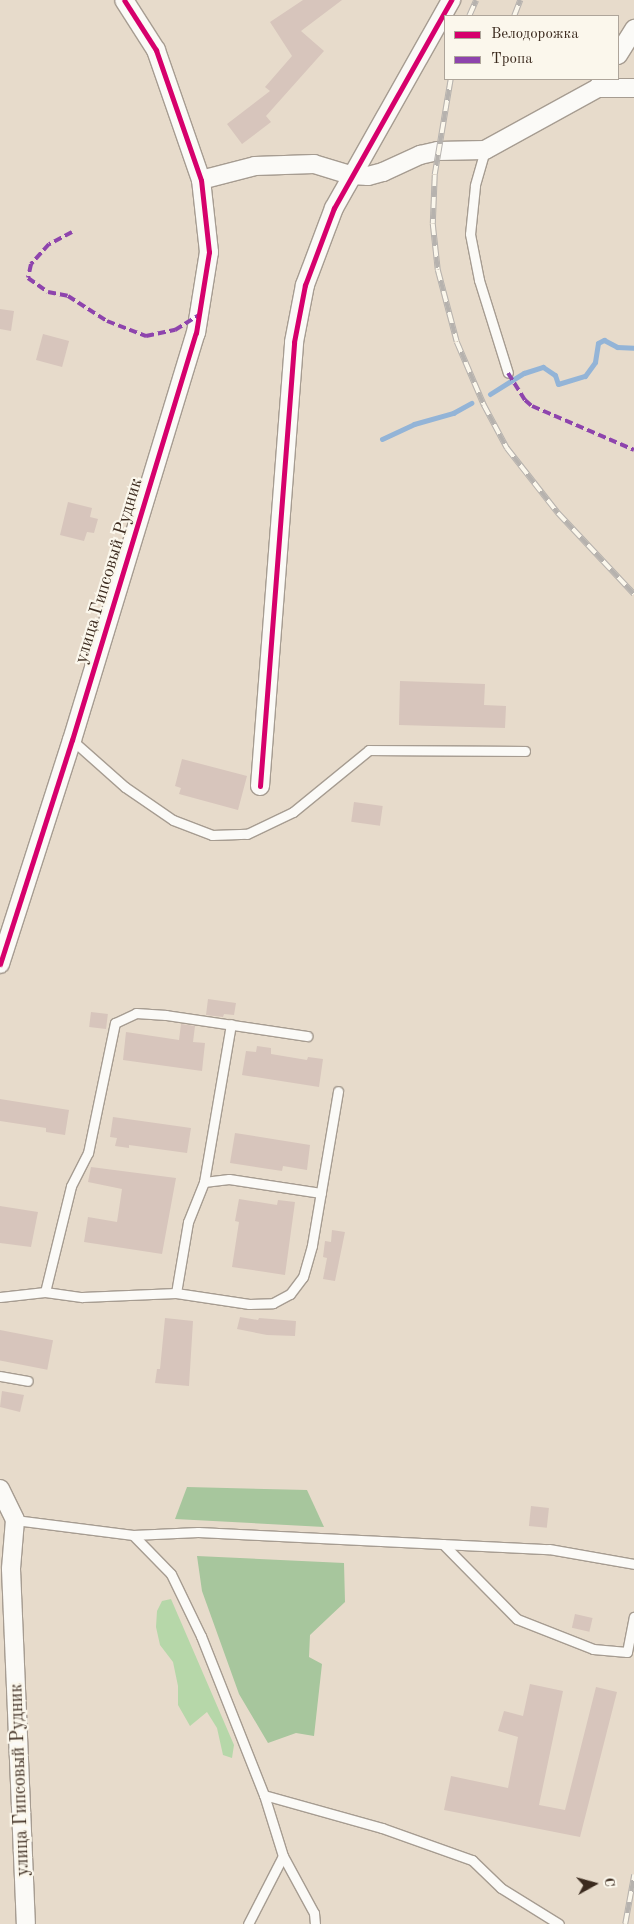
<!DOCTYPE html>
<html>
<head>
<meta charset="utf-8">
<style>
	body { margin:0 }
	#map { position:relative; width:634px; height:1924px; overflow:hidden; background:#e7dbcb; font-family:"Old Standard TT",serif }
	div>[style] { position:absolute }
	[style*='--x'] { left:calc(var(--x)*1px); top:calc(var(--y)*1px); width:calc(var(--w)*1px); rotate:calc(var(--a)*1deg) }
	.green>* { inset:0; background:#b6d7a9 }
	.forest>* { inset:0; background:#a7c69d }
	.stream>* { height:5px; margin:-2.5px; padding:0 2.5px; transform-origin:2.5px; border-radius:2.5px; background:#93b4d7 }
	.building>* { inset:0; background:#d7c5bc; transform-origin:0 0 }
	.roads { filter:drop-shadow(1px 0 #a69c91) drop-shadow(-1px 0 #a69c91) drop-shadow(0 1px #a69c91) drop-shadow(0 -1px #a69c91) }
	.service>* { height:9px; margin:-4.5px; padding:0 4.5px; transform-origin:4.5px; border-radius:4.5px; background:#fbfaf7 }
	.minor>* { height:18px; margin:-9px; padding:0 9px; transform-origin:9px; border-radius:9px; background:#fbfaf7 }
	.rail>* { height:5.5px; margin-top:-2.75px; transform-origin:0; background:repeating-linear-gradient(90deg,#fbf7ec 0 11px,#b6b2ae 0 22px); box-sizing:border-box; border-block:1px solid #b6b2ae }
	.quiet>* { height:4px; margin-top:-2px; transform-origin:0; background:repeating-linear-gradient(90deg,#8e44ad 0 8px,transparent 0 12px) }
	.cycleway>* { height:5px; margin:-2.5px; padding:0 2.5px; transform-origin:2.5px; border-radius:2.5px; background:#d6006c }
	span { translate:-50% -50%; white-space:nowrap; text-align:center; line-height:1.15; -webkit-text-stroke:4.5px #fbf7ec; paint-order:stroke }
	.street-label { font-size:18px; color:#3b2a1e }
	.legend { position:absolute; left:444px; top:15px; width:175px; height:65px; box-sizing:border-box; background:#fbf7ec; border:1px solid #aea59a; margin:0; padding:6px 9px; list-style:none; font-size:15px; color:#3b2a1e }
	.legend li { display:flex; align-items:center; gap:10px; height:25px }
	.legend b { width:25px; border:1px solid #aea59a }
	.north { position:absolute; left:569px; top:1859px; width:50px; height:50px; -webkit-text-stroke:4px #fbf7ec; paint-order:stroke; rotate:83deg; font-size:14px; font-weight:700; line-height:20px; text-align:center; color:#3b2a1e }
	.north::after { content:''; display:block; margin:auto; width:18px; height:22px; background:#3b2a1e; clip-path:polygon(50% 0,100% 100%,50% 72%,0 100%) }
</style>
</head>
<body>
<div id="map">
	<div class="green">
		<div style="clip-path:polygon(171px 1599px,234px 1745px,232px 1758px,223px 1755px,217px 1728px,207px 1712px,190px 1726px,178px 1705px,178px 1686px,173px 1662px,160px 1645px,156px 1627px,157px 1611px,162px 1601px)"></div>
	</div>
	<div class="forest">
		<div style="clip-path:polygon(187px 1487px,307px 1490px,324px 1527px,175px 1519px)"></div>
		<div style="clip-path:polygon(197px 1556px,344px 1563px,345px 1602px,310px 1635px,309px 1657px,322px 1664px,314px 1736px,296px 1733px,268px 1743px,239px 1694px,202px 1591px)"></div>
	</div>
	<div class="stream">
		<div style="--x:490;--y:394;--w:40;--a:-32"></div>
		<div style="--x:524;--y:373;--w:20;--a:-18"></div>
		<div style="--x:543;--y:367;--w:14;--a:34"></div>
		<div style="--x:555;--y:375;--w:9;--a:72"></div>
		<div style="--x:558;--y:384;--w:28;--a:-17"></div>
		<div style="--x:585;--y:376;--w:17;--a:-54"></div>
		<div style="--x:595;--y:362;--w:19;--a:-81"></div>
		<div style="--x:598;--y:343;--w:7;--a:-27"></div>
		<div style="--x:604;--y:340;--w:15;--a:28"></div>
		<div style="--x:617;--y:347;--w:17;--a:3"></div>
		<div style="--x:382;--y:439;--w:35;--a:-25"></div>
		<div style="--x:414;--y:424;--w:41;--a:-15.8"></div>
		<div style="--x:453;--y:413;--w:21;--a:-29"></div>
	</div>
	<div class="building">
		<div style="clip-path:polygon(303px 0,342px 0,301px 31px,324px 51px,266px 116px,271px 122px,242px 144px,227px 124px,270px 91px,265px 87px,292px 56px,270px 22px)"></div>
		<div style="clip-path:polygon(0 309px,14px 311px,11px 331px,0 329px)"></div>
		<div style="left:43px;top:334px;width:27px;height:27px;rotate:15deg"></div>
		<div style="clip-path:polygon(68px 502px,92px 508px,90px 517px,98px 519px,94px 533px,87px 532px,84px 541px,60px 535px)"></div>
		<div style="clip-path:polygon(400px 681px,485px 684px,484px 705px,506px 706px,505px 728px,399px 725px)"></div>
		<div style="clip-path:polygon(182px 759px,247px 776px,238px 810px,179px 794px,181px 788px,175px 786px)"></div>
		<div style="left:354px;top:802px;width:29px;height:20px;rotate:8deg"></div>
		<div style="clip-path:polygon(208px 999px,236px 1003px,234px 1015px,224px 1014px,223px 1017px,206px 1015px)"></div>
		<div style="left:91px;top:1012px;width:17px;height:15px;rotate:7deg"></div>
		<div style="clip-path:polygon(181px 1024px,195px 1026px,193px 1042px,205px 1043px,202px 1071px,123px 1060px,126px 1032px,179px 1040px)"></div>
		<div style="clip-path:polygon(257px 1046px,271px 1048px,271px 1054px,307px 1060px,308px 1057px,323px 1059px,319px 1087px,242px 1075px,246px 1051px,256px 1052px)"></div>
		<div style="clip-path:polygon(0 1099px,69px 1110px,65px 1135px,46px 1132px,46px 1128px,0 1121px)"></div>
		<div style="clip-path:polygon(113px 1117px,191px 1128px,187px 1153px,129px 1145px,129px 1148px,115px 1146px,117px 1138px,110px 1137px)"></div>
		<div style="clip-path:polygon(235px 1133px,310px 1145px,307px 1170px,283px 1166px,282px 1171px,230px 1163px)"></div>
		<div style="clip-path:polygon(91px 1167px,176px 1178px,162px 1254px,84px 1242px,88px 1217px,117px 1222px,122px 1189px,88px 1182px)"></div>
		<div style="clip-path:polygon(239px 1199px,277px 1205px,278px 1200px,295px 1202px,285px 1275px,232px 1267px,239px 1222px,235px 1221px)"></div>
		<div style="clip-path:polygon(0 1206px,38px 1212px,31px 1247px,0 1243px)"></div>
		<div style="clip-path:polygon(332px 1230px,345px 1232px,335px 1281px,323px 1279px,327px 1258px,323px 1257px,325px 1241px,331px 1242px)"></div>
		<div style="clip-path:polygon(240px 1317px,258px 1320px,259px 1318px,296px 1321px,295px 1336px,267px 1335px,237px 1329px)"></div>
		<div style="clip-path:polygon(165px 1318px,193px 1321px,189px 1386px,155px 1383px,157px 1369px,160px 1369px)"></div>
		<div style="left:0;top:1330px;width:54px;height:30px;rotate:11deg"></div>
		<div style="clip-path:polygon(2px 1391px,24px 1395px,20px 1412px,0 1407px)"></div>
		<div style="left:531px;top:1506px;width:18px;height:20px;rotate:6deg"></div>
		<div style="left:575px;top:1614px;width:18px;height:14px;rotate:13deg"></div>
		<div style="clip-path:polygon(530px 1684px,563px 1691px,539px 1805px,565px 1810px,596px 1687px,617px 1692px,580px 1837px,444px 1810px,451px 1776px,508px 1788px,518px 1737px,498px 1731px,504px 1711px,523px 1716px)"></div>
	</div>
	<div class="roads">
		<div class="service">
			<div style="--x:485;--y:150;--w:37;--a:106"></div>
			<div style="--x:475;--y:186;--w:48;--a:95.9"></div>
			<div style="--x:470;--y:234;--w:47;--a:78.9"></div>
			<div style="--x:479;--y:280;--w:97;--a:72.7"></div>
			<div style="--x:72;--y:740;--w:71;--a:41.6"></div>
			<div style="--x:125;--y:787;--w:58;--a:34.5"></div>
			<div style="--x:173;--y:820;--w:42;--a:21"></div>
			<div style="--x:212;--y:835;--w:35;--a:-2"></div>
			<div style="--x:247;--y:834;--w:51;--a:-25.6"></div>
			<div style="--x:293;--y:812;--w:98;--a:-39.2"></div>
			<div style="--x:369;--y:750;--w:156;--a:0.4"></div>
			<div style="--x:204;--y:1182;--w:25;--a:-7"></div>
			<div style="--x:229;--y:1179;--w:93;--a:8.7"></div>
			<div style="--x:45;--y:1292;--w:109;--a:-76.2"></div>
			<div style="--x:71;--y:1186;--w:37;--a:-63"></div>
			<div style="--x:88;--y:1153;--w:133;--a:-78.3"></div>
			<div style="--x:115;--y:1023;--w:23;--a:-25"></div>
			<div style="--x:136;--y:1013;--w:30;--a:4"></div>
			<div style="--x:166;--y:1015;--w:143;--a:8.5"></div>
			<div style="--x:176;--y:1293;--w:72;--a:-80.4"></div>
			<div style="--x:188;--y:1222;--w:43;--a:-68.2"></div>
			<div style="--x:204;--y:1182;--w:160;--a:-80.3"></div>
			<div style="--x:0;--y:1297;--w:45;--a:-6.3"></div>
			<div style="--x:45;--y:1292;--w:37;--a:8"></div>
			<div style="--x:82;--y:1297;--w:94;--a:-2.4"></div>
			<div style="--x:176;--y:1293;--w:74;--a:8.6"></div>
			<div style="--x:249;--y:1304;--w:24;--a:-2"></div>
			<div style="--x:273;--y:1303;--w:19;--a:-28"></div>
			<div style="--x:290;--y:1294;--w:21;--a:-53"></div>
			<div style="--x:303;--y:1277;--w:33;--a:-74"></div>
			<div style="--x:312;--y:1245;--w:156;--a:-80.4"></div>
			<div style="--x:0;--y:1376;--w:28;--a:10"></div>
			<div style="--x:15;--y:1520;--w:119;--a:7.2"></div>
			<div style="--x:133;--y:1535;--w:54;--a:45.7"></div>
			<div style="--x:171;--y:1574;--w:69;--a:64.2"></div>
			<div style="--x:201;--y:1636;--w:171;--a:68.4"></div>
			<div style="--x:264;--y:1795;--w:64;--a:72.7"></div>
			<div style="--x:283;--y:1856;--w:65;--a:61.5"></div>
			<div style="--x:314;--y:1913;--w:11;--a:85"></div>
			<div style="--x:133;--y:1535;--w:65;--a:-2.6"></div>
			<div style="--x:198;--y:1532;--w:351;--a:2.8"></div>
			<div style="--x:549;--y:1549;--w:86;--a:10"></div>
			<div style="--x:443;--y:1544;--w:105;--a:45.4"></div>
			<div style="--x:517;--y:1619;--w:82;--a:21.5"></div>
			<div style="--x:593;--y:1649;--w:34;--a:5"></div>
			<div style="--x:627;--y:1652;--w:36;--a:-79"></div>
			<div style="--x:264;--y:1795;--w:123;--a:15.6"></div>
			<div style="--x:382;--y:1828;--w:96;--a:19.6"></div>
			<div style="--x:472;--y:1860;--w:40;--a:44"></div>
			<div style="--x:501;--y:1888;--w:68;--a:31.8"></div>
			<div style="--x:248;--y:1924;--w:76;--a:-62.8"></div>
		</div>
		<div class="minor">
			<div style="--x:618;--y:55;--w:31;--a:-58"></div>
			<div style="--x:598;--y:88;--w:36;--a:0"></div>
			<div style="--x:201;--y:180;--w:56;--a:-14.5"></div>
			<div style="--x:255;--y:166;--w:59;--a:-1.9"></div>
			<div style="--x:314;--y:164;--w:39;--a:17"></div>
			<div style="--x:351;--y:175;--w:17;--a:3"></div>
			<div style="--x:368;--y:176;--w:16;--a:-15"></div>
			<div style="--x:383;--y:172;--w:41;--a:-24.7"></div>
			<div style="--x:420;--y:155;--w:18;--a:-13"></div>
			<div style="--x:438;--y:151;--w:47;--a:-1.2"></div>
			<div style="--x:485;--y:150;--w:129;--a:-28.8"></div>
			<div style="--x:598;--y:88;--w:10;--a:-61"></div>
			<div style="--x:260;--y:786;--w:445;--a:-85.6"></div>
			<div style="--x:294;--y:342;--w:58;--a:-79.1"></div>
			<div style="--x:305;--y:285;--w:82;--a:-69.4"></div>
			<div style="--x:334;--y:208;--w:239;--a:-60.6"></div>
			<div style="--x:0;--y:964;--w:235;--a:-72.2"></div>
			<div style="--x:72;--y:740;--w:425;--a:-73.1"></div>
			<div style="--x:196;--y:333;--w:82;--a:-80.9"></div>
			<div style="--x:209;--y:252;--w:72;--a:-96.3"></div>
			<div style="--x:201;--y:180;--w:138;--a:-109.1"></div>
			<div style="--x:156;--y:50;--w:59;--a:-122.6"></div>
			<div style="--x:0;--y:1489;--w:34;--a:64"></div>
			<div style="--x:15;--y:1520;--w:49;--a:94.7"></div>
			<div style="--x:11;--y:1569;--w:355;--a:87.6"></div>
		</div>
	</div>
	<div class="rail">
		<div style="--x:469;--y:16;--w:17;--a:-66"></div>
		<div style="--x:514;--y:16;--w:17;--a:-69"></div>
		<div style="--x:451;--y:79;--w:97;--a:99.5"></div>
		<div style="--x:435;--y:175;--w:49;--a:92.3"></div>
		<div style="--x:433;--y:224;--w:46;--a:83.8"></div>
		<div style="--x:438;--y:270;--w:74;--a:75.2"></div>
		<div style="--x:457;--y:342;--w:69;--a:66.8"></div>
		<div style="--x:484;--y:405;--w:49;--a:61.9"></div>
		<div style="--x:507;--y:448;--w:83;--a:51.9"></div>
		<div style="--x:558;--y:513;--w:111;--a:46.8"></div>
		<div style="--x:625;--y:1924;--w:50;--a:-79.6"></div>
	</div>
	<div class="quiet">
		<div style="--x:72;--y:232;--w:26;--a:152"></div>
		<div style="--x:49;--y:244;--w:27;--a:132"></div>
		<div style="--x:31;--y:264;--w:14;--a:102"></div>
		<div style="--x:28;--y:278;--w:24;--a:35"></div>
		<div style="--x:48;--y:292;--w:20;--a:11"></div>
		<div style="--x:68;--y:296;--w:46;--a:32.7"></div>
		<div style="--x:107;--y:321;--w:42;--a:21"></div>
		<div style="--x:146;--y:336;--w:30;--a:-12"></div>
		<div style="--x:175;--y:330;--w:28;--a:-32"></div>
		<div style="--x:508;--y:373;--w:32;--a:58"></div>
		<div style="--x:525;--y:400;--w:9;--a:41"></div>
		<div style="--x:532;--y:406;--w:111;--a:23.3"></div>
	</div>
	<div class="cycleway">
		<div style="--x:260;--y:786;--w:445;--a:-85.6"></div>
		<div style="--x:294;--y:342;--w:58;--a:-79.1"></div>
		<div style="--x:305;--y:285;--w:82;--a:-69.4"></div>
		<div style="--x:334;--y:208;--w:239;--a:-60.6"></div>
		<div style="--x:0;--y:964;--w:235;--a:-72.2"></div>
		<div style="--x:72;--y:740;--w:425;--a:-73.1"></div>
		<div style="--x:196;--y:333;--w:82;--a:-80.9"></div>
		<div style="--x:209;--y:252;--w:72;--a:-96.3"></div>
		<div style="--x:201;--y:180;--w:138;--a:-109.1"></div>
		<div style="--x:156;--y:50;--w:59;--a:-122.6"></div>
	</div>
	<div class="street-label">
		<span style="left:109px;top:571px;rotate:-73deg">улица Гипсовый Рудник</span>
		<span style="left:20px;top:1780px;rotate:-92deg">улица Гипсовый Рудник</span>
	</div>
	<ul class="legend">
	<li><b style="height:6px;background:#d6006c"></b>Велодорожка</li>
	<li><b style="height:6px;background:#8e44ad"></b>Тропа</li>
	</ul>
	<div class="north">С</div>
</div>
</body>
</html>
